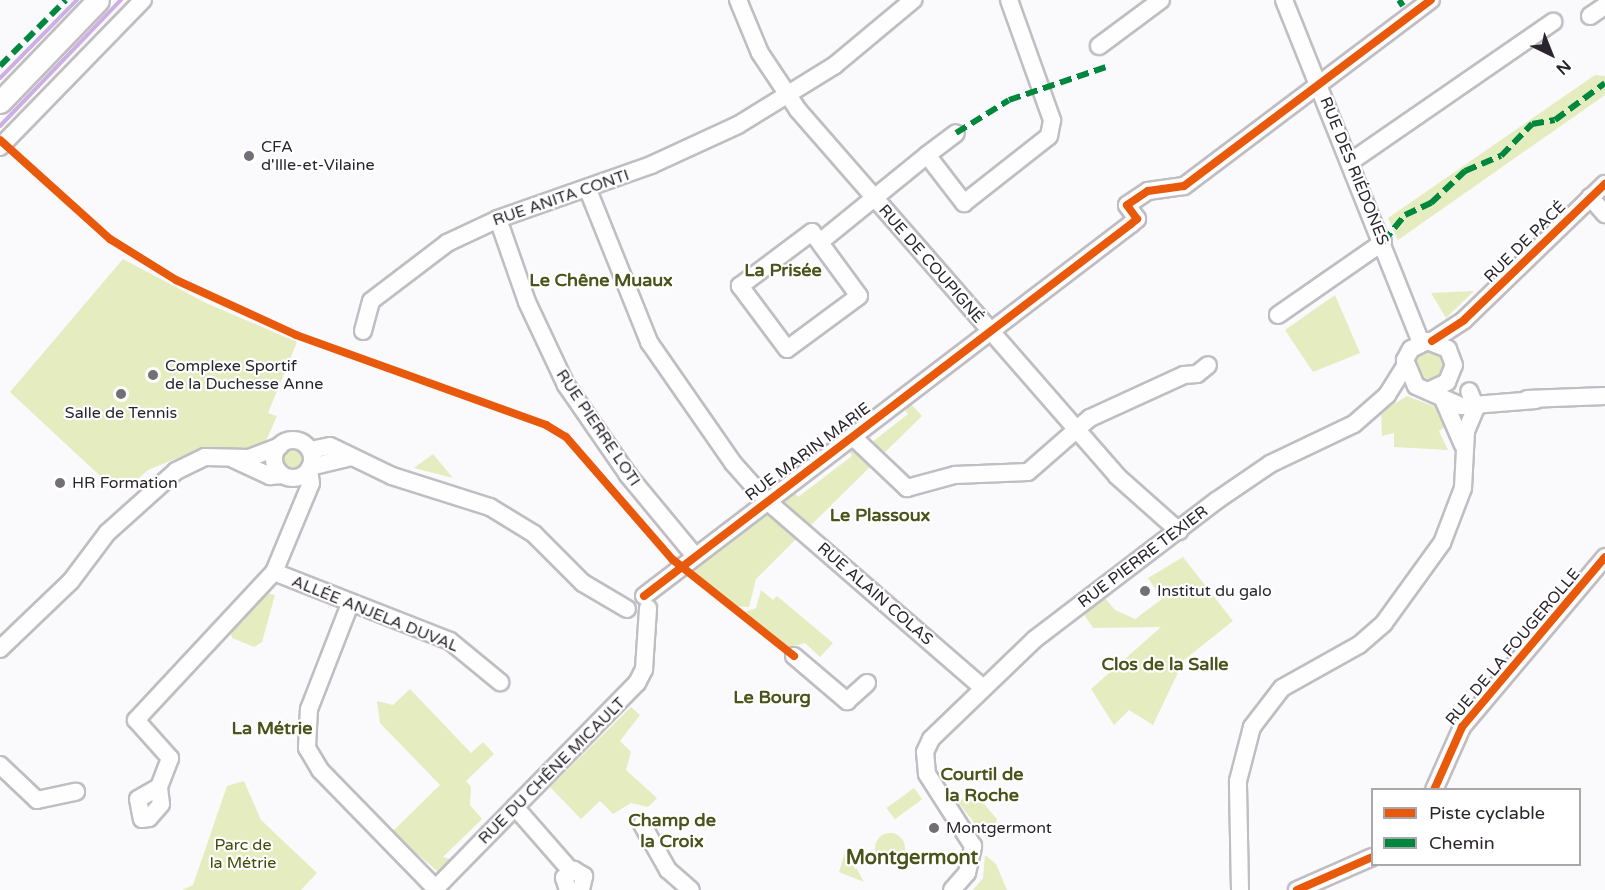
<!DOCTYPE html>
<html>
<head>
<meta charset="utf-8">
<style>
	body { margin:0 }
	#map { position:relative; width:1605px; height:890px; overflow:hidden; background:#faf9fc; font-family:"Varela Round",sans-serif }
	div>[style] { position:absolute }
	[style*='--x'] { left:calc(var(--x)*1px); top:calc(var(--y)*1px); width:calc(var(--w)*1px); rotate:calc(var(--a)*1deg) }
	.green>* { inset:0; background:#e5edc0; transform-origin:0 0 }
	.round { border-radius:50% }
	.stream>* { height:4px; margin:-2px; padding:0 2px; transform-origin:2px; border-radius:2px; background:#ccb0e4 }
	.roads { filter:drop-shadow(2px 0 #c0bdc3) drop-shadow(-2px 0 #c0bdc3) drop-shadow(0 2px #c0bdc3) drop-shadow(0 -2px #c0bdc3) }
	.minor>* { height:16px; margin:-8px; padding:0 8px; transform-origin:8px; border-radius:8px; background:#fefeff }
	.minor>.ring { margin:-8px; padding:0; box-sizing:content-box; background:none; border:16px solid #fefeff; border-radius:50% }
	.major>* { height:21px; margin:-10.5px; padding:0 10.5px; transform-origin:10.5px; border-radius:10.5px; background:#fefeff }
	.quiet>* { height:6px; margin-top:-3px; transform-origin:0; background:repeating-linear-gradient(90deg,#00873e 0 12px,transparent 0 18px) }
	.cycleway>* { height:8px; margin:-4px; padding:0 4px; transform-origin:4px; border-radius:4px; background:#e8590c }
	.dots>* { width:16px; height:16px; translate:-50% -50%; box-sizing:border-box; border:3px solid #fff; border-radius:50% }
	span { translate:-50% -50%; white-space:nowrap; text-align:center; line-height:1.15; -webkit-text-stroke:4.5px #fff; paint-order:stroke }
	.poi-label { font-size:16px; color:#29242d }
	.left { translate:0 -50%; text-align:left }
	.street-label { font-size:16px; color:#29242d }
	.park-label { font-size:16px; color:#424b08 }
	.neighbourhood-label { font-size:18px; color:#4a531a; font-weight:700 }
	.quarter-label { font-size:20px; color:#4a531a; font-weight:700 }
	.legend { position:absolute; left:1371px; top:788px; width:210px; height:78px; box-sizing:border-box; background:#fff; border:2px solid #a9a7ab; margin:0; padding:8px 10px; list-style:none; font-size:18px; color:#29242d }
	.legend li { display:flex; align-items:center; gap:12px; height:30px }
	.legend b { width:30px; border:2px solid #a9a7ab }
	.north { position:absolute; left:1521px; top:24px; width:60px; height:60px; -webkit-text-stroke:4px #fff; paint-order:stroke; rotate:137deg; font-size:16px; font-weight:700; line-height:24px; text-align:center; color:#29242d }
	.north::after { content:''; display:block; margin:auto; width:21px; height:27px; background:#29242d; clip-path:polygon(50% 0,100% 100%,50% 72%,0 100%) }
</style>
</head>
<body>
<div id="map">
	<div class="green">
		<div style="clip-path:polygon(1595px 75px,1605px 76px,1605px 95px,1398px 240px,1388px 218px)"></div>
		<div style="clip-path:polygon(123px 259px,206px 303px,297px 342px,268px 413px,277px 416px,262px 450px,197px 450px,148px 470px,127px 489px,113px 488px,10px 392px)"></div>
		<div style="clip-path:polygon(1474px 291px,1446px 318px,1431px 293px)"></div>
		<div style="clip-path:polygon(1335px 295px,1360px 353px,1313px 372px,1285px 330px)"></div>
		<div class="round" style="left:1414px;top:350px;width:30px;height:30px"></div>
		<div style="clip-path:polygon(1407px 396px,1441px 409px,1449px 424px,1439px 431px,1448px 450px,1394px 447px,1394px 433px,1382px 436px,1381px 412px)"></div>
		<div style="clip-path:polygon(908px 401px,922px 416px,880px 457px,860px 437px,871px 443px,908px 414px,902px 406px)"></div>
		<div style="clip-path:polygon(851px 444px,872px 465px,808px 528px,782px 499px,792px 489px,798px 497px,852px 456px,846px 447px)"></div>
		<div class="round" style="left:281px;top:447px;width:24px;height:24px"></div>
		<div style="clip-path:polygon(433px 454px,453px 478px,414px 468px)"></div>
		<div style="clip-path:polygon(768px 512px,799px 536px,756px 579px,749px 607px,728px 606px,692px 570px)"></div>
		<div style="clip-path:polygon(1183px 557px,1233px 621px,1184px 660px,1153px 725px,1129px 710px,1114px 725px,1091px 689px,1161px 627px,1093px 628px,1083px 613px,1105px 598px,1115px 610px,1135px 619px,1162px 599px,1148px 578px)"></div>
		<div style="clip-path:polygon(761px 590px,773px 600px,777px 596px,833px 643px,820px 657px,805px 643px,782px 649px,739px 614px,756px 608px)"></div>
		<div style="clip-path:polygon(267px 593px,275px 595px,262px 642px,254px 647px,232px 638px,231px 632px)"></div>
		<div style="clip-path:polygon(410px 689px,471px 753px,483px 742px,494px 754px,466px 781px,471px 787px,470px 805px,482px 819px,443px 857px,454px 860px,437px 871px,392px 832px,440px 785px,380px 723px,377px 701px,393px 705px)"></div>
		<div style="clip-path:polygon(631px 707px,640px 715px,620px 741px,631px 752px,626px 770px,657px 798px,648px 807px,631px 803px,613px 814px,600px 801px,581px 819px,550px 787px)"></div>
		<div style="clip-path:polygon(244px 781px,261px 820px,317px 873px,301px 890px,182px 890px,193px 885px,227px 786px)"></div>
		<div style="left:914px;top:788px;width:14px;height:34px;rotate:54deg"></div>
		<div style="clip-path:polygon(968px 795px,973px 801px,978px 797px,997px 819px,992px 837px,987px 839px,958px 802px)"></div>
		<div class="round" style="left:875px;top:833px;width:30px;height:30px"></div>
		<div style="clip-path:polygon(846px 849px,854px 851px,852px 860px,864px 882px,839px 872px)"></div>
		<div style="clip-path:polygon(985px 855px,996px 864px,1007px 890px,973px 890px,983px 878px)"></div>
	</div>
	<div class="stream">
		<div style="--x:0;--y:78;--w:110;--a:-45.4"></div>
		<div style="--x:0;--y:126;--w:175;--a:-46.2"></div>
	</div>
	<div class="roads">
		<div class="minor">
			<div style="--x:738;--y:0;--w:57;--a:67.5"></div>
			<div style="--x:760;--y:53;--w:69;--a:56.3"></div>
			<div style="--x:798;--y:110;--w:486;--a:48.9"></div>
			<div style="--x:1117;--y:476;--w:83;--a:41.6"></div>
			<div style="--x:1284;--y:0;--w:368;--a:68.2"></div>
			<div style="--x:1590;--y:16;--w:18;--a:-34"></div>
			<div style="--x:1099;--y:46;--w:77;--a:-36.6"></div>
			<div style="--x:0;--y:147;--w:205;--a:-45.8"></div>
			<div style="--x:927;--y:155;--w:36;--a:-37"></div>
			<div style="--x:1350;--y:162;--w:247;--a:-34.6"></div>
			<div style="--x:588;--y:190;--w:164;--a:68.1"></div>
			<div style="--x:649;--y:342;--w:147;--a:55.2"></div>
			<div style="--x:733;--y:463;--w:50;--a:48.3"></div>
			<div style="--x:766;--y:500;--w:287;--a:40.9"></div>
			<div style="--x:1590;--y:197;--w:23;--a:49"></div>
			<div style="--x:498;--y:219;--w:88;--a:70.7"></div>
			<div style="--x:527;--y:302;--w:92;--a:64.8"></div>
			<div style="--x:566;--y:385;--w:109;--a:55.4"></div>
			<div style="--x:628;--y:475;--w:105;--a:50.4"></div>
			<div style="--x:812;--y:232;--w:79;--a:53.7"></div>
			<div style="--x:859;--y:296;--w:89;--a:143.6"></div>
			<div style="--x:787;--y:349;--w:79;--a:-126.7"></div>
			<div style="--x:740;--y:286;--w:90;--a:-36.9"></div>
			<div style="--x:820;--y:242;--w:138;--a:-39.1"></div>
			<div style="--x:927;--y:155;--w:61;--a:52.4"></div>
			<div style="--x:964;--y:203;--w:108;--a:-38.2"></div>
			<div style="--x:1049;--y:136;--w:16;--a:-79"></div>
			<div style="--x:1052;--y:120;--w:127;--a:-109.7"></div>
			<div style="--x:1278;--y:315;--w:128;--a:-34.8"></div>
			<div style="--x:363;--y:331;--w:31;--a:-75"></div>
			<div style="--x:371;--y:301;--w:96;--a:-37.3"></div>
			<div style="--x:447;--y:243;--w:56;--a:-25.2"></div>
			<div style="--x:498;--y:219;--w:162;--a:-19.4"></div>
			<div style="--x:651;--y:165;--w:96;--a:-24.7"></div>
			<div style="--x:738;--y:125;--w:114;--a:-31.7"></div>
			<div style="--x:835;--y:65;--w:102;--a:-39.8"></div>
			<div style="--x:1432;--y:341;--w:38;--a:-33"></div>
			<div style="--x:1464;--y:320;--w:196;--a:-44"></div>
			<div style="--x:1430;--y:390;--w:19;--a:-25"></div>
			<div style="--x:1447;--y:382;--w:18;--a:-68"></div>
			<div style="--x:1454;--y:365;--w:17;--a:-111"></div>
			<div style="--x:1448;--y:349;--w:22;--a:-159"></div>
			<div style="--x:1427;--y:341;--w:18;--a:153"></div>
			<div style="--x:1411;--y:349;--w:13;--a:119"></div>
			<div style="--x:1405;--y:360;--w:28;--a:67"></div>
			<div style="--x:1416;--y:386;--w:49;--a:24"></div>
			<div style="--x:1461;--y:406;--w:75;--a:-4.6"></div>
			<div style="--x:1443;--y:399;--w:50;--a:66.5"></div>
			<div style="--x:1527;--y:399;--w:78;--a:-2.2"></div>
			<div style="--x:852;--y:436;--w:76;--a:43.4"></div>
			<div style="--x:907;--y:488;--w:50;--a:-15.2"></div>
			<div style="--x:955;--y:475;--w:73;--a:-2.4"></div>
			<div style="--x:1028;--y:472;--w:82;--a:-41.1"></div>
			<div style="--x:1090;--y:418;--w:103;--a:-24.6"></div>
			<div style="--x:1184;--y:375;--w:13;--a:-4"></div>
			<div style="--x:1197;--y:374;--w:14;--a:-39"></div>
			<div class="ring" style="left:274px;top:440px;width:22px;height:22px"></div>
			<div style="--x:310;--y:450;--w:20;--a:-11"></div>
			<div style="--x:330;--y:446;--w:69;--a:25.8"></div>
			<div style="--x:392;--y:476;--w:103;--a:17.6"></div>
			<div style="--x:490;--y:507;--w:52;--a:31.5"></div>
			<div style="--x:534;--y:534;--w:69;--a:45"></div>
			<div style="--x:583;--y:583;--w:51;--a:30.6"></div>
			<div style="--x:233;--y:459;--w:41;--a:24.7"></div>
			<div style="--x:270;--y:476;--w:12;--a:-5"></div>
			<div style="--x:310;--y:467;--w:43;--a:-13.4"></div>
			<div style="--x:274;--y:572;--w:189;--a:21.4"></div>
			<div style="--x:450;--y:641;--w:65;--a:39.4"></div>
			<div style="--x:644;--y:596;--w:613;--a:-37.37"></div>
			<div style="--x:1131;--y:224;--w:8;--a:-40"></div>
			<div style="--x:1137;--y:219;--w:17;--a:-126"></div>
			<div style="--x:1127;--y:205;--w:25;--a:-34"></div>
			<div style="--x:1148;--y:191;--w:36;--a:-8"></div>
			<div style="--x:1184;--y:186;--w:309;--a:-37"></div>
			<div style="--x:350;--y:604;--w:113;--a:111.3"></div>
			<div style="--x:309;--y:709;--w:39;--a:93"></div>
			<div style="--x:307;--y:748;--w:26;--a:59"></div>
			<div style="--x:320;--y:770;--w:165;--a:45.7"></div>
			<div style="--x:0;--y:649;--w:98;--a:-43.8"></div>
			<div style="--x:71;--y:581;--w:60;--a:-53.1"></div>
			<div style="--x:107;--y:533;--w:93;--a:-41.9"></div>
			<div style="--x:176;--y:471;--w:32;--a:-26"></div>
			<div style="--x:205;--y:457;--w:44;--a:1.3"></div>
			<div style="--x:249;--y:458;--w:33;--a:-21"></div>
			<div style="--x:794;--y:656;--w:70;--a:40.3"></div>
			<div style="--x:847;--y:701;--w:27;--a:-42"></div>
			<div style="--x:0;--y:765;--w:51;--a:43.4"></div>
			<div style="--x:37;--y:800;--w:40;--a:-12"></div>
			<div style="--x:159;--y:787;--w:24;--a:150"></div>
			<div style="--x:138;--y:799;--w:20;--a:79"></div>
			<div style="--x:142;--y:819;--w:7;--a:-8"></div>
			<div style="--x:149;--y:818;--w:18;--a:-49"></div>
			<div style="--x:161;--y:804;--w:17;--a:-97"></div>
			<div style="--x:159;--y:787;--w:31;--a:-69"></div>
			<div style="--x:170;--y:758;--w:51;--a:-131.8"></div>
			<div style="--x:136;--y:720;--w:202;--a:-47"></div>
			<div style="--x:274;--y:572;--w:96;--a:-67.4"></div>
			<div style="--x:311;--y:483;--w:13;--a:-99"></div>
			<div style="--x:1434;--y:790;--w:69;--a:-66"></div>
			<div style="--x:1462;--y:727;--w:222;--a:-49.9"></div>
			<div style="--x:515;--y:807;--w:85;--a:48.8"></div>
			<div style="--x:642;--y:824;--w:53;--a:60.5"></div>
			<div style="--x:668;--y:870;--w:30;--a:41"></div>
			<div style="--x:434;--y:890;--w:290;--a:-45.6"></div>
			<div style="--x:637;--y:683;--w:16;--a:-63"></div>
			<div style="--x:644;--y:669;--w:61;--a:-86.2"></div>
			<div style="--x:568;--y:890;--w:13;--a:-108"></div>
			<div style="--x:564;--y:878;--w:13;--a:-39"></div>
			<div style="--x:574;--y:870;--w:12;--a:31"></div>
			<div style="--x:584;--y:876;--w:14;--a:102"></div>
			<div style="--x:952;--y:890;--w:23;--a:-49"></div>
			<div style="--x:967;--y:873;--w:28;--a:-77"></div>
			<div style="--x:973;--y:846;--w:85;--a:-122.6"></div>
			<div style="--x:927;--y:774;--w:22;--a:-95"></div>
			<div style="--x:925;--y:752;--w:14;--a:-65"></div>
			<div style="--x:931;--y:739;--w:144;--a:-43.9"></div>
			<div style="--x:1035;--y:639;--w:228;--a:-37.3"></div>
			<div style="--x:1216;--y:501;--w:65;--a:-34.4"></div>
			<div style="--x:1270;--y:464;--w:93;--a:-25.5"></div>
			<div style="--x:1354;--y:424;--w:44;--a:-41.3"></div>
			<div style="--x:1387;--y:395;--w:34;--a:-58"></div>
			<div style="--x:1240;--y:890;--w:109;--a:-91.1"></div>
			<div style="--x:1238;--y:781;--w:56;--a:-75.5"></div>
			<div style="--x:1252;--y:727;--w:49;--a:-52.4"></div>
			<div style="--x:1282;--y:688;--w:88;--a:-29.2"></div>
			<div style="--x:1359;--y:645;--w:33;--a:-41"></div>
			<div style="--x:1384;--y:623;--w:99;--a:-54.1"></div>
			<div style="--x:1442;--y:543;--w:59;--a:-69.1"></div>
			<div style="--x:1463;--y:488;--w:57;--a:-87"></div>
			<div style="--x:1466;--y:431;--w:25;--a:-67"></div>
			<div style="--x:1476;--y:408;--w:18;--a:-112"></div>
			<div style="--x:1297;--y:890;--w:82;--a:-23.7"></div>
		</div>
		<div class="major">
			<div style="--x:0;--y:102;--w:141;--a:-46.1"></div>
		</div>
	</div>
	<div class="quiet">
		<div style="--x:1399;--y:0;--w:7;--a:56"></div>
		<div style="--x:0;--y:66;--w:93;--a:-45"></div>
		<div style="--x:956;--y:133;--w:62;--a:-31.9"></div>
		<div style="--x:1009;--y:100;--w:102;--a:-18.8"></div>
		<div style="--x:1383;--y:242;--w:35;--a:-51"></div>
		<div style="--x:1405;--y:215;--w:29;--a:-25"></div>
		<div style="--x:1431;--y:203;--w:47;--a:-43.3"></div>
		<div style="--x:1465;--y:171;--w:39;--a:-23"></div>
		<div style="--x:1501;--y:156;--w:45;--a:-45.9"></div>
		<div style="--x:1532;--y:124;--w:23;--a:-10"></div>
		<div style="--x:1555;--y:120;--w:62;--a:-36.5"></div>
	</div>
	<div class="cycleway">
		<div style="--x:0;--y:140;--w:148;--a:42"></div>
		<div style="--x:110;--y:239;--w:78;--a:31.8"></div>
		<div style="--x:176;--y:280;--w:132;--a:24.6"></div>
		<div style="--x:296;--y:335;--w:266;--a:19.8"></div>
		<div style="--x:546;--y:425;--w:23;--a:31"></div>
		<div style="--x:566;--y:437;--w:162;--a:49"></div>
		<div style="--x:672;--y:559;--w:156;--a:38.5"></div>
		<div style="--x:1432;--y:341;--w:38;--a:-33"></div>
		<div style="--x:1464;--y:320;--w:196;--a:-44"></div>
		<div style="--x:644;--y:596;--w:613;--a:-37.37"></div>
		<div style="--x:1131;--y:224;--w:8;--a:-40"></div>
		<div style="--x:1137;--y:219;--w:17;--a:-126"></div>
		<div style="--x:1127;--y:205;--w:25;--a:-34"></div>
		<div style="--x:1148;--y:191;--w:36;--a:-8"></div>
		<div style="--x:1184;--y:186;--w:309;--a:-37"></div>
		<div style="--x:1434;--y:790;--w:69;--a:-66"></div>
		<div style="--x:1462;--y:727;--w:222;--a:-49.9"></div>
		<div style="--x:1297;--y:890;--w:82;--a:-23.7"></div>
	</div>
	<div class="dots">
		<div style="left:249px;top:156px;background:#726f75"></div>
		<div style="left:153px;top:375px;background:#726f75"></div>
		<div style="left:121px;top:394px;background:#726f75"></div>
		<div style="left:60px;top:483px;background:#726f75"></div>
		<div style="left:1145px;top:591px;background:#726f75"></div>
		<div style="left:934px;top:828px;background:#726f75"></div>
	</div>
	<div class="poi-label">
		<span class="left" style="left:261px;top:156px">CFA<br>d'Ille-et-Vilaine</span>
		<span class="left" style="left:165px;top:375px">Complexe Sportif<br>de la Duchesse Anne</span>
		<span style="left:121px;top:413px">Salle de Tennis</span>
		<span class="left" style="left:72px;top:483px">HR Formation</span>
		<span class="left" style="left:1157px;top:591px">Institut du galo</span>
		<span class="left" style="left:946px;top:828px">Montgermont</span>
	</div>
	<div class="street-label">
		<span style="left:1354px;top:171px;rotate:68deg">RUE DES RIÉDONES</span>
		<span style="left:561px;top:198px;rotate:-19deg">RUE ANITA CONTI</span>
		<span style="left:1525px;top:242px;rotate:-45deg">RUE DE PACÉ</span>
		<span style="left:931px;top:264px;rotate:49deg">RUE DE COUPIGNÉ</span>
		<span style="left:598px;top:428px;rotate:56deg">RUE PIERRE LOTI</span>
		<span style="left:808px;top:452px;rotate:-37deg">RUE MARIN MARIE</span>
		<span style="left:1143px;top:557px;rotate:-37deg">RUE PIERRE TEXIER</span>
		<span style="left:875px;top:594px;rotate:41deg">RUE ALAIN COLAS</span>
		<span style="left:375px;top:614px;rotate:22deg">ALLÉE ANJELA DUVAL</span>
		<span style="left:1513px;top:647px;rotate:-50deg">RUE DE LA FOUGEROLLE</span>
		<span style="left:552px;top:771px;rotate:-45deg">RUE DU CHÊNE MICAULT</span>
	</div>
	<div class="park-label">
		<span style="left:243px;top:854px">Parc de<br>la Métrie</span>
	</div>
	<div class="neighbourhood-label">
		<span style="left:783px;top:270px">La Prisée</span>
		<span style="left:601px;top:280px">Le Chêne Muaux</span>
		<span style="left:880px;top:515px">Le Plassoux</span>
		<span style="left:1165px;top:664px">Clos de la Salle</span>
		<span style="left:772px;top:697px">Le Bourg</span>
		<span style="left:272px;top:728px">La Métrie</span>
		<span style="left:982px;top:785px">Courtil de<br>la Roche</span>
		<span style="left:672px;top:831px">Champ de<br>la Croix</span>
	</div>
	<div class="quarter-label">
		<span style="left:912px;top:858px">Montgermont</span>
	</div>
	<ul class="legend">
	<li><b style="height:8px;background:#e8590c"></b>Piste cyclable</li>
	<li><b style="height:8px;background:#00873e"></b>Chemin</li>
	</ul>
	<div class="north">N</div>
</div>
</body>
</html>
